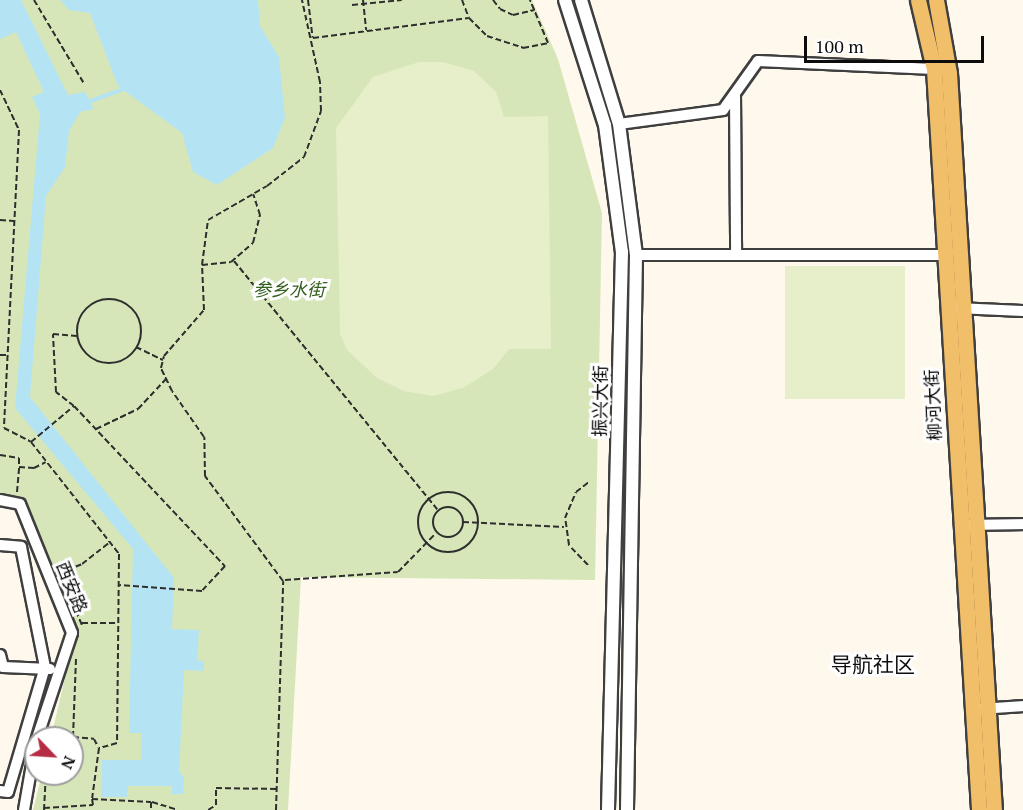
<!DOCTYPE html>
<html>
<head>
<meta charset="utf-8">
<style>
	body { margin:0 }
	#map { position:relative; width:1023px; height:810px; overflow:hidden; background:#fef8ed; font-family:"PT Serif","Noto Sans SC",serif }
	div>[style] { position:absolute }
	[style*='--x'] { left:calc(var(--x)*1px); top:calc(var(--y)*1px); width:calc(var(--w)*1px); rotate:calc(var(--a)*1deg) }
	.green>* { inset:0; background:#d6e6b8 }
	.pitch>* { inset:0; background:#e6eeca; transform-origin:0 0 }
	.water>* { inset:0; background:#b4e4f3 }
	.stream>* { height:4px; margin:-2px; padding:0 2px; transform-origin:2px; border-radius:2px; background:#b4e4f3 }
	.path>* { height:2px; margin-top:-1px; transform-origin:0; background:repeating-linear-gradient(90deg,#2e2e2e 0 6px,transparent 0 9px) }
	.path>.ring { margin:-1px; padding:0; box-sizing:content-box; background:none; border:2px solid #2e2e2e; border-radius:50% }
	.roads { filter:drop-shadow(2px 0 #3f3f3f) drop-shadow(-2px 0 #3f3f3f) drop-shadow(0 2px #3f3f3f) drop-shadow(0 -2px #3f3f3f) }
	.minor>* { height:10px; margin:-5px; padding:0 5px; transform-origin:5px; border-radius:5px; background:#fff }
	.tertiary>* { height:12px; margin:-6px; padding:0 6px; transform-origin:6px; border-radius:6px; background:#fff }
	.primary>* { height:15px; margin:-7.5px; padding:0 7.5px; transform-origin:7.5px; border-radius:7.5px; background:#f1be69 }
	span { translate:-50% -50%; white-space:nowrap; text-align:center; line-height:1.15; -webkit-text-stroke:6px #fff; paint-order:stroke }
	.park-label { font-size:18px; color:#366020; font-style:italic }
	.street-label { font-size:18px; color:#0c0c0c }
	.quarter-label { font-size:21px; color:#0c0c0c }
	.north { position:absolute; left:24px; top:726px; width:60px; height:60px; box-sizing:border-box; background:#fff; border:2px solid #9e9e9e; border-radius:50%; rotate:115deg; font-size:16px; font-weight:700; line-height:24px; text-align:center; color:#0c0c0c }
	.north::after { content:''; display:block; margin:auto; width:21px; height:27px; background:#b52c45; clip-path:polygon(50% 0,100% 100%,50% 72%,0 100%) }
	.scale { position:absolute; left:804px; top:36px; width:180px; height:27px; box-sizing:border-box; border:3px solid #0c0c0c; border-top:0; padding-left:8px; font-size:18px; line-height:21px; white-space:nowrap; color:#0c0c0c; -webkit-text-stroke:4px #fff; paint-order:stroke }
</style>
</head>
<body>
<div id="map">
	<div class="green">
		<div style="clip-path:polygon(0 0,532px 0,558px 59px,602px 213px,595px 580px,301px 577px,288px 810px,33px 810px,42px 774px,72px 774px,72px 738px,51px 738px,71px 651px,13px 500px,0 498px)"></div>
	</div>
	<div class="pitch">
		<div style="clip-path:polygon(419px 62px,443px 62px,474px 71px,496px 92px,504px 117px,548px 116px,551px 349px,509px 349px,493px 369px,463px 388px,433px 396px,404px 391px,377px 378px,347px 350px,340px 334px,336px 128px,373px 77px)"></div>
		<div style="left:905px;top:266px;width:133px;height:120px;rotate:90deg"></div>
	</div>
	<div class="water">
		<div style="clip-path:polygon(0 0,21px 0,68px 95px,85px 92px,94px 109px,80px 112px,69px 131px,65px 167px,46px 196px,30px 397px,174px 578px,172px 629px,199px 630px,197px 661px,204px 661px,204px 671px,184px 670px,179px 772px,184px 777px,183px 794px,172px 794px,172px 786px,128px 786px,127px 797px,101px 797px,102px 760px,141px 760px,141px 733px,129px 733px,133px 549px,15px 408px,40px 114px,32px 97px,44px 92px,16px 32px,0 39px)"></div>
		<div style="clip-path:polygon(60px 0,258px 0,260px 26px,279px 57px,285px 118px,273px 148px,217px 185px,193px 172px,182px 133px,118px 86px,90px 13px,69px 10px)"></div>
	</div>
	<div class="stream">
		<div style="--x:85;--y:103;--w:41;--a:-19.7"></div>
	</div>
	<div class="path">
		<div style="--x:34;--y:0;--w:96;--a:59.1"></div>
		<div style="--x:308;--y:0;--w:38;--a:83"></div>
		<div style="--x:313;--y:38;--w:157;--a:-7.3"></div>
		<div style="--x:363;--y:0;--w:30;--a:84"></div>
		<div style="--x:462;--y:0;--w:19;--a:69"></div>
		<div style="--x:469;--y:18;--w:25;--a:45"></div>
		<div style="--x:487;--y:36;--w:38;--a:18"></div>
		<div style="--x:523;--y:48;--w:25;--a:-11"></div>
		<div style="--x:548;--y:43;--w:47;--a:-112.7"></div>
		<div style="--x:493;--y:0;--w:11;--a:52"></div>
		<div style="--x:500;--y:9;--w:14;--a:25"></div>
		<div style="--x:513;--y:15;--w:22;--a:-13"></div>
		<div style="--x:352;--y:5;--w:50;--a:-5.7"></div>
		<div style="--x:0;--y:90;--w:44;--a:64.6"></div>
		<div style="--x:19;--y:130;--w:298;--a:92.9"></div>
		<div style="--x:4;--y:428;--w:30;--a:27"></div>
		<div style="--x:31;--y:442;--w:142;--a:51.8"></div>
		<div style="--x:119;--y:554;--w:189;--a:90.6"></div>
		<div style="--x:117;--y:743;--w:19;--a:164"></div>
		<div style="--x:99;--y:748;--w:51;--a:97.8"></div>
		<div style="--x:92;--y:799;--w:59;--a:2.9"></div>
		<div style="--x:151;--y:802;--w:8;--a:90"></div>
		<div style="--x:0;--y:220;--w:14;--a:4"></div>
		<div style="--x:234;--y:261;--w:322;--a:50.7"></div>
		<div style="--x:202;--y:265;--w:29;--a:-6"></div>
		<div style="--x:231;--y:262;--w:29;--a:-41"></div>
		<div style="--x:253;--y:243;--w:29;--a:-76"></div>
		<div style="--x:260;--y:215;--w:22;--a:-108"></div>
		<div class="ring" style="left:77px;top:299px;width:62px;height:62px"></div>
		<div style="--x:136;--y:347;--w:30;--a:26"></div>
		<div style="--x:0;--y:355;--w:8;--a:0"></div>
		<div style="--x:74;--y:406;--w:23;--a:-142"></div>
		<div style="--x:56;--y:392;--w:58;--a:-93"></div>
		<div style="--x:53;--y:334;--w:24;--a:5"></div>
		<div style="--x:96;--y:429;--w:47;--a:-25.5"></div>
		<div style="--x:138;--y:409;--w:41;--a:-47"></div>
		<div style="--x:31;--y:442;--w:56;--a:-39.9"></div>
		<div style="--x:74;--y:406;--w:220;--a:46.7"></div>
		<div style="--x:225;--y:566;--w:34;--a:133"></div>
		<div style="--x:202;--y:591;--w:83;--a:-175.9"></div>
		<div style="--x:0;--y:455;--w:19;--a:9"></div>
		<div style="--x:19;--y:458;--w:9;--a:90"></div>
		<div class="ring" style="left:418px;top:492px;width:58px;height:58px"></div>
		<div style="--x:17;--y:492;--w:25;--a:-85"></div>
		<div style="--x:19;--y:467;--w:15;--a:4"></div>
		<div style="--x:34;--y:468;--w:13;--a:-27"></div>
		<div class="ring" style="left:433px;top:507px;width:28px;height:28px"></div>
		<div style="--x:463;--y:522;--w:101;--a:2.8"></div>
		<div style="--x:588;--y:565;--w:28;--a:-134"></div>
		<div style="--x:569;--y:545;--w:27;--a:-98"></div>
		<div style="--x:565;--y:518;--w:28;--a:-67"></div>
		<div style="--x:576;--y:492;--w:18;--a:-38"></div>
		<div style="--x:59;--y:573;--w:25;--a:-21"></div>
		<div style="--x:82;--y:564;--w:36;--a:-38"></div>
		<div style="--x:285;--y:580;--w:113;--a:-4"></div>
		<div style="--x:398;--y:572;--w:54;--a:-45.7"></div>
		<div style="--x:76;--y:611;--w:15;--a:67"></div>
		<div style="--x:82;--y:623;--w:36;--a:0"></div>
		<div style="--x:73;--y:737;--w:21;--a:5"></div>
		<div style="--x:94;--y:739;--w:9;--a:63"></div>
		<div style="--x:50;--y:738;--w:23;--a:-2"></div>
		<div style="--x:73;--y:737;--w:78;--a:-87.8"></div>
		<div style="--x:152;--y:802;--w:27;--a:17"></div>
		<div style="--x:44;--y:808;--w:49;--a:-3.5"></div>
		<div style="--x:93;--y:805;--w:6;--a:-99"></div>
		<div style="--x:44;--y:810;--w:36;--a:-87"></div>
		<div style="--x:208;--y:810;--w:9;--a:-32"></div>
		<div style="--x:216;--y:805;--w:17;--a:-90"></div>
		<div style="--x:216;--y:788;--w:61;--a:0.9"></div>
		<div style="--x:276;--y:810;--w:229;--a:-88.2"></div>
		<div style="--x:283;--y:581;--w:131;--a:-126.6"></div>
		<div style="--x:205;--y:476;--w:39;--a:-91"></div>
		<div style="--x:204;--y:437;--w:56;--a:-124.8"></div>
		<div style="--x:172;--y:391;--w:25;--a:-116"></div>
		<div style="--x:161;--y:368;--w:12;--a:-76"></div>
		<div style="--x:164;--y:356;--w:61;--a:-49"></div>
		<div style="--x:204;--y:310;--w:45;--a:-92.5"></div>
		<div style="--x:202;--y:265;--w:45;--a:-82.4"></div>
		<div style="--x:208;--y:220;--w:68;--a:-30"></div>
		<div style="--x:267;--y:186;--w:47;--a:-38.1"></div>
		<div style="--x:304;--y:157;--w:49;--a:-69.7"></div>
		<div style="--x:321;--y:111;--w:29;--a:-92"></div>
		<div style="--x:320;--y:82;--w:84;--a:-102.4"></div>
	</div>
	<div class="roads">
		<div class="minor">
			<div style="--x:735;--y:94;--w:161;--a:89.6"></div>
			<div style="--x:619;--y:124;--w:105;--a:-7.7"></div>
			<div style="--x:723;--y:110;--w:60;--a:-54.5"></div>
			<div style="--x:758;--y:61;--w:176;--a:2.6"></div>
			<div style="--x:636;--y:255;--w:308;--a:0"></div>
			<div style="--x:956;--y:308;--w:67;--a:2.6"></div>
			<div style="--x:0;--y:500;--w:20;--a:11"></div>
			<div style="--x:20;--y:504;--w:139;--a:68"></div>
			<div style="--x:72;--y:633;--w:111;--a:108.4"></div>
			<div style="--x:971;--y:525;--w:52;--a:-1.1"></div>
			<div style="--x:0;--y:545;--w:21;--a:5"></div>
			<div style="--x:21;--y:547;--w:122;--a:78.7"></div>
			<div style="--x:45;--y:667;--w:130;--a:106.5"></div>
			<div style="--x:8;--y:792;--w:8;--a:-173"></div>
			<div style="--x:0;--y:655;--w:12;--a:76"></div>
			<div style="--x:3;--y:667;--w:47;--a:2.4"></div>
			<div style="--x:981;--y:709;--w:42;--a:-4.1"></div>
			<div style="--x:24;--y:810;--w:70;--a:-80.1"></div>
		</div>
		<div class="tertiary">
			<div style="--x:565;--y:0;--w:131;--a:72.3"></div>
			<div style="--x:605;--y:125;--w:128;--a:82.4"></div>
			<div style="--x:622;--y:252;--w:558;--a:91.44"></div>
			<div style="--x:581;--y:0;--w:130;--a:73"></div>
			<div style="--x:619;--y:124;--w:132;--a:82.6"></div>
			<div style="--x:636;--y:255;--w:555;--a:90.93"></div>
		</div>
		<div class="primary">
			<div style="--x:918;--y:0;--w:71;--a:76.9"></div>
			<div style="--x:934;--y:69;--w:742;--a:86.52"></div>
			<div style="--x:936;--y:0;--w:74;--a:79.9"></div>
			<div style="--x:949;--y:73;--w:738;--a:86.51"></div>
		</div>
	</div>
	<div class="park-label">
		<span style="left:289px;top:289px">参乡水街</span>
	</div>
	<div class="street-label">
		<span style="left:600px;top:401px;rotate:-89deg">振兴大街</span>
		<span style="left:933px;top:405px;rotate:-93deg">柳河大街</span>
		<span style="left:72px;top:587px;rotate:68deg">西安路</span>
	</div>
	<div class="quarter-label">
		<span style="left:873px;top:664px">导航社区</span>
	</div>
	<div class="north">N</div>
	<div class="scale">100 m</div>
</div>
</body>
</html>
